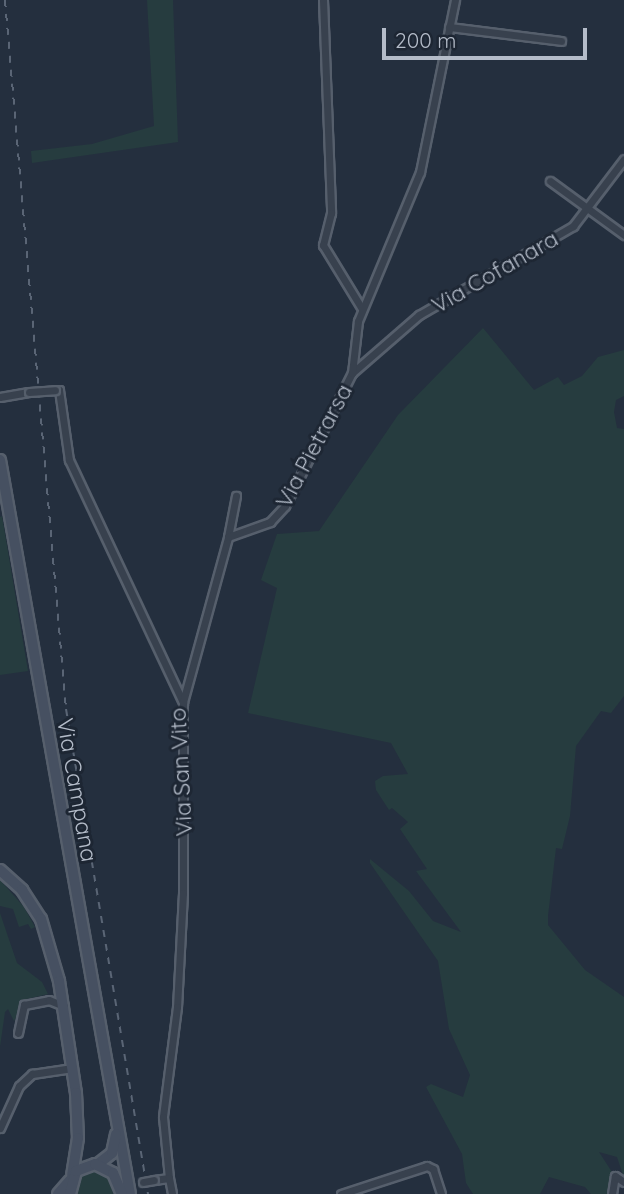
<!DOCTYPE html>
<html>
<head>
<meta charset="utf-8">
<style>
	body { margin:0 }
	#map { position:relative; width:624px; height:1194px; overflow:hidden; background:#242f3e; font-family:Quicksand,sans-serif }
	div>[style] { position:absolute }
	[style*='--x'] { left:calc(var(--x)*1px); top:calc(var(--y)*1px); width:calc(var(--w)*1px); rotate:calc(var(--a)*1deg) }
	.green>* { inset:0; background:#263c3f }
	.roads { filter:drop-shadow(2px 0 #565f6c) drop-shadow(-2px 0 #565f6c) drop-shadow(0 2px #565f6c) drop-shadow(0 -2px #565f6c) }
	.street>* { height:7px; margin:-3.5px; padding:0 3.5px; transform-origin:3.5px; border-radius:3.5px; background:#38414e }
	.secondary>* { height:10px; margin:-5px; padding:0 5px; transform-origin:5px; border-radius:5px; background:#465061 }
	.rail>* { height:2px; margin-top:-1px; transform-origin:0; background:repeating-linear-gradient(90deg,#5a6575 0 7px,transparent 0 14px) }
	.bridges { filter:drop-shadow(2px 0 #565f6c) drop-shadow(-2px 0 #565f6c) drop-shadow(0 2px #565f6c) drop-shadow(0 -2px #565f6c) }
	.street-bridge>* { height:7px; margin:-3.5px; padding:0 3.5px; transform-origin:3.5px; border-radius:3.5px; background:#38414e }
	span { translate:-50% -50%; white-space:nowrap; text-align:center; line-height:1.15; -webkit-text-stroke:6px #1d2633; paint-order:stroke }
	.street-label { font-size:23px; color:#b4bcc9 }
	.scale { position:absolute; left:382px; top:28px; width:205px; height:32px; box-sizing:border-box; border:4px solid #b4bcc9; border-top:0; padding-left:9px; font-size:21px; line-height:24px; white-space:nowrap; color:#b4bcc9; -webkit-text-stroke:5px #1d2633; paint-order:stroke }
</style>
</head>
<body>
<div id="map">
	<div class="green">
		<div style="clip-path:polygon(147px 0,173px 0,178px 142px,32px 163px,31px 151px,92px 144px,154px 126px)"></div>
		<div style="clip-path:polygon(483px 328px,534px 390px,558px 377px,564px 385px,582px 376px,598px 357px,624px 350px,624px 396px,616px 400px,614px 412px,617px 428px,624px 429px,624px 696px,611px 713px,601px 711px,576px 746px,570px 816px,562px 849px,556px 848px,548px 916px,548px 925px,585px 970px,624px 997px,624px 1178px,617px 1157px,599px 1152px,612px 1172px,610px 1194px,591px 1194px,585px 1187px,549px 1177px,540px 1194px,473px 1194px,466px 1183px,462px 1154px,426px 1087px,431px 1084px,463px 1097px,470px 1075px,449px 1029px,438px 961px,370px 863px,370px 859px,409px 891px,433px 921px,461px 932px,416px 871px,427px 869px,400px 829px,408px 822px,392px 808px,389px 810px,376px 790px,375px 781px,383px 776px,408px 774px,391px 743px,248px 713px,277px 588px,261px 580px,277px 534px,319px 531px,398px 415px)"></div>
		<div style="clip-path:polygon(2px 516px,28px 671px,0 675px,0 517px)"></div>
		<div style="clip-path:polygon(0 880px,24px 907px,35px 927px,31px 929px,28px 924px,19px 927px,13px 909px,0 906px)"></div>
		<div style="clip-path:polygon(0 913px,17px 963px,42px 982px,48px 994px,27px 999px,14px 1021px,8px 1009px,5px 1012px,0 1047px)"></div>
		<div style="clip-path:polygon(92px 1168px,109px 1175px,113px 1194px,73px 1194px,77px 1176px)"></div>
	</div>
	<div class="roads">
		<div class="street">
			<div style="--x:323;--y:0;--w:213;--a:87.8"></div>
			<div style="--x:331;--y:213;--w:33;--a:104"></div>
			<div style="--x:323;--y:245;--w:75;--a:58.6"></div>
			<div style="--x:449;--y:27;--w:113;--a:7.1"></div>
			<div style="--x:550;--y:181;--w:92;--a:36.1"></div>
			<div style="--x:352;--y:373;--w:89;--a:-40.9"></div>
			<div style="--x:419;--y:315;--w:178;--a:-30"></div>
			<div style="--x:573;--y:226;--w:84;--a:-52.7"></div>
			<div style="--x:55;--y:390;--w:4;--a:0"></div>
			<div style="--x:59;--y:390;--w:71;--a:81.9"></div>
			<div style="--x:69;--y:460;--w:268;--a:64.8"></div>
			<div style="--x:183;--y:702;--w:191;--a:90"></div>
			<div style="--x:183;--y:893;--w:114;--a:93"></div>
			<div style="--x:177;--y:1007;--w:111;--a:97.3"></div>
			<div style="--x:163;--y:1117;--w:61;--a:84.4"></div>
			<div style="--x:0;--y:397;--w:29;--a:-10"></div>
			<div style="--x:228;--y:537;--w:42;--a:-79"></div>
			<div style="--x:183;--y:702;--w:171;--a:-74.7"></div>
			<div style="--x:228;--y:537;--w:45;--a:-19.7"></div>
			<div style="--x:270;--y:522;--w:22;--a:-47"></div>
			<div style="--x:285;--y:506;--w:149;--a:-63.3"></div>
			<div style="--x:352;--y:373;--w:52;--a:-83.4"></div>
			<div style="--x:358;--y:321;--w:161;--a:-67.4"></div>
			<div style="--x:420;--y:172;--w:176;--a:-78.5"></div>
			<div style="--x:18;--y:1033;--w:29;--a:-78"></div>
			<div style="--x:24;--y:1005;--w:25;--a:-11"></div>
			<div style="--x:49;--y:1000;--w:16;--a:22"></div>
			<div style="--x:0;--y:1128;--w:46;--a:-65.7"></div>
			<div style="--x:19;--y:1086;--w:18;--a:-43"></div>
			<div style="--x:32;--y:1074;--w:41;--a:-8.3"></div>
			<div style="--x:154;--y:1180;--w:15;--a:-8"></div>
			<div style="--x:169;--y:1178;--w:16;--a:79"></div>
			<div style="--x:341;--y:1194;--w:90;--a:-18"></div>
			<div style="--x:427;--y:1166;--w:7;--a:27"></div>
			<div style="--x:433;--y:1169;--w:26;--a:72"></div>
			<div style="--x:612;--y:1194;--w:18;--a:-81"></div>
			<div style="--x:615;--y:1176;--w:11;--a:34"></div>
		</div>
		<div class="secondary">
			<div style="--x:0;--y:460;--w:745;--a:79.96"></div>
			<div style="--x:0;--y:870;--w:30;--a:42"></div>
			<div style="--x:22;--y:890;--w:35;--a:57"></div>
			<div style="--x:41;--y:919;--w:65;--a:73.8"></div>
			<div style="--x:59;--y:981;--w:113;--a:81.4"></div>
			<div style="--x:76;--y:1093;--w:45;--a:87.5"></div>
			<div style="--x:78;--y:1138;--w:37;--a:99"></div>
			<div style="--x:98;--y:1164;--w:18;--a:-38"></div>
			<div style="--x:112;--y:1153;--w:19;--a:-78"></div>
			<div style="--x:58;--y:1194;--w:18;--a:-49"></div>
			<div style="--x:70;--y:1194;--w:24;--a:-75"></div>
			<div style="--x:76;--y:1171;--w:20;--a:-20"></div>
			<div style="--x:95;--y:1164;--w:20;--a:27"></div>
			<div style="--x:113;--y:1173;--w:23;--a:67"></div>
		</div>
	</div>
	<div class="rail">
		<div style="--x:5;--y:0;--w:712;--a:85.08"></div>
		<div style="--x:66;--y:709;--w:492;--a:80.4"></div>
	</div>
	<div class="bridges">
		<div class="street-bridge">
			<div style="--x:29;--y:392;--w:26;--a:-4"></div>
			<div style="--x:143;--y:1182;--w:11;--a:-10"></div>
		</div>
	</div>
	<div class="street-label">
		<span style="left:495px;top:272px;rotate:-30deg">Via Cofanara</span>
		<span style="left:314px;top:446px;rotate:-62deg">Via Pietrarsa</span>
		<span style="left:181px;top:772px;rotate:-93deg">Via San Vito</span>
		<span style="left:77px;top:790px;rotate:80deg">Via Campana</span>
	</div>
	<div class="scale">200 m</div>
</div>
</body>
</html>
